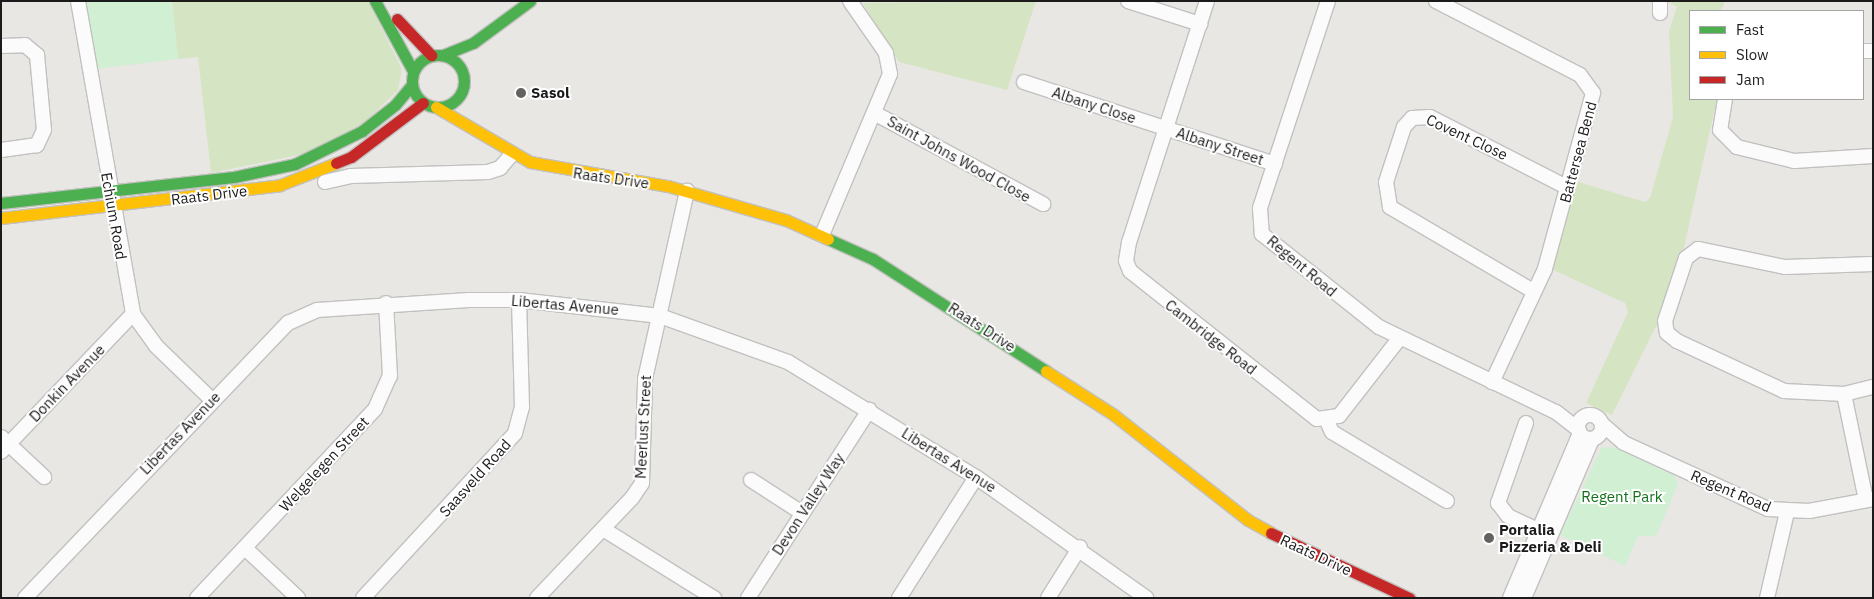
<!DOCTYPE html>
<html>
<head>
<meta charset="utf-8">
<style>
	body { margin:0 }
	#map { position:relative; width:1874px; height:599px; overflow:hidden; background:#e9e7e4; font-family:"IBM Plex Sans",sans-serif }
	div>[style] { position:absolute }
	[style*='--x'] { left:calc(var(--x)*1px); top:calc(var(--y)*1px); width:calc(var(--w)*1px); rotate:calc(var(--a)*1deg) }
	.grass>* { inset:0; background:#d5e5c3 }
	.park>* { inset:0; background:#d1efd2 }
	.roads { filter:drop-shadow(1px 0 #c2c1c0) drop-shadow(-1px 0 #c2c1c0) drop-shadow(0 1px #c2c1c0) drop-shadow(0 -1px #c2c1c0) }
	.street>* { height:14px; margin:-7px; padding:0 7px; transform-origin:7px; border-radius:7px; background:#fcfbfb }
	.street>.ring { margin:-7px; padding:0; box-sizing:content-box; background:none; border:14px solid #fcfbfb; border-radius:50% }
	.fast>* { height:11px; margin:-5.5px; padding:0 5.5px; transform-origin:5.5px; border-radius:5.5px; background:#4caf50 }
	.fast>.ring { margin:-5.5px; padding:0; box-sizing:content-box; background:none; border:11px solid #4caf50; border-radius:50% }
	.slow>* { height:11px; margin:-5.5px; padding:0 5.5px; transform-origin:5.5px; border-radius:5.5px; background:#ffc107 }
	.jam>* { height:11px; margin:-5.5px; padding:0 5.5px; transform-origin:5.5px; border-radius:5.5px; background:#c62828 }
	.dots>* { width:14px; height:14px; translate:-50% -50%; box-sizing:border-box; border:2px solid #fff; border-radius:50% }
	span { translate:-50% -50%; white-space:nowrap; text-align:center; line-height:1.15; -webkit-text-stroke:4px #fff; paint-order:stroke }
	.poi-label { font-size:15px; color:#1b1b1b; font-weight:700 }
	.left { translate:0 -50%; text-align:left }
	.street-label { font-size:15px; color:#1b1b1b }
	.park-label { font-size:15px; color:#11711a }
	.frame { position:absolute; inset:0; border:2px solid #1b1b1b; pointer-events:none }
	.legend { position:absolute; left:1689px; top:10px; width:175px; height:90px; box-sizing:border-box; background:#fff; border:1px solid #a4a4a4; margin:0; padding:6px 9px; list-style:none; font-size:15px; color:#1b1b1b }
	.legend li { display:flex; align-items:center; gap:10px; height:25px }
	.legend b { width:25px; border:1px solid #a4a4a4 }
</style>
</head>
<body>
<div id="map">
	<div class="grass">
		<div style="clip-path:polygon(172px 1px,368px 1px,402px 69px,398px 90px,365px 122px,308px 153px,211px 173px,198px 57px,178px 59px)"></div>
		<div style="clip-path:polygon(1036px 1px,1007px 90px,899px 62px,863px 3px)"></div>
		<div style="clip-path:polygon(1668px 1px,1725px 1px,1721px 11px,1690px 11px,1690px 99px,1717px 99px,1682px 256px,1663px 312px,1612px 415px,1586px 403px,1628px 312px,1625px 303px,1549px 268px,1575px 181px,1645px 202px,1650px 198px,1673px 117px,1669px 31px,1677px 7px)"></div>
	</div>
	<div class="park">
		<div style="clip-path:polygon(84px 1px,172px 1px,178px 59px,95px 69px)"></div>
		<div style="clip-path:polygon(1602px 447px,1616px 448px,1674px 475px,1678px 484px,1656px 536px,1638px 536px,1625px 566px,1560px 535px)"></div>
	</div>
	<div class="roads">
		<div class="street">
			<div style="--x:78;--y:1;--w:318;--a:80"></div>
			<div style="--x:133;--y:314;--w:39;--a:54"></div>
			<div style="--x:156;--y:346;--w:78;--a:44"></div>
			<div style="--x:1128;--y:1;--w:76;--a:17.7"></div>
			<div style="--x:1207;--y:1;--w:253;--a:107.9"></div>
			<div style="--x:1129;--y:242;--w:19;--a:99"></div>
			<div style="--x:1126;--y:261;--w:11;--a:68"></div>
			<div style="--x:1130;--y:271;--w:238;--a:38.4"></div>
			<div style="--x:1317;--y:419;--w:22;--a:-8"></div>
			<div style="--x:1339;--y:416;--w:98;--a:-52.1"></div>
			<div style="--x:1328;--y:1;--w:218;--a:108.2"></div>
			<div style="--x:1260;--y:208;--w:26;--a:86"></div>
			<div style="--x:1262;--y:234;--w:149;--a:38.5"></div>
			<div style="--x:1379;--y:327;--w:196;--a:25.7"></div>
			<div style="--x:1556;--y:412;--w:29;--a:38"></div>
			<div style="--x:1436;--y:1;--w:162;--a:27.2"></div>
			<div style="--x:1580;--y:75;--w:22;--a:54"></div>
			<div style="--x:1593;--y:93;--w:182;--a:105.3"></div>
			<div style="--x:1545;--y:269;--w:125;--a:115.1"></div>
			<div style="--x:1660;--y:1;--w:12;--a:90"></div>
			<div style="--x:1;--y:46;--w:24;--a:-2"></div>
			<div style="--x:25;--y:45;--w:16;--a:40"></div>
			<div style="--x:37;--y:55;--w:75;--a:84.7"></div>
			<div style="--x:44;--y:130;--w:17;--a:115"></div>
			<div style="--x:37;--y:145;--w:36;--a:172"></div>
			<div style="--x:1863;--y:51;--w:10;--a:0"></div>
			<div style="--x:1024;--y:82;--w:264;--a:18.1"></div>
			<div style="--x:1725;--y:99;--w:31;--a:99"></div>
			<div style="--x:1720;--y:130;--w:24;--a:45"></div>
			<div style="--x:1737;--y:147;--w:59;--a:13.8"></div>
			<div style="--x:1794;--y:161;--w:79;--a:-3.6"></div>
			<div style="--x:876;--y:114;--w:190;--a:28.3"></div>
			<div style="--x:325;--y:182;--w:27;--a:-13"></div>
			<div style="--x:351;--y:176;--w:137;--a:-1.7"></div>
			<div style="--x:488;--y:172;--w:13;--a:-18"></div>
			<div style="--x:500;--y:168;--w:18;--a:-49"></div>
			<div style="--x:822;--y:235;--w:175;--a:-67.1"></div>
			<div style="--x:890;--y:74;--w:21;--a:-101"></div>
			<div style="--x:886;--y:53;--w:63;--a:-124.7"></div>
			<div style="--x:1873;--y:264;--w:88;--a:178"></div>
			<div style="--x:1785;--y:267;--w:89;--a:-168.3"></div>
			<div style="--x:1698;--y:249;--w:15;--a:143"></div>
			<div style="--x:1686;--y:258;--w:66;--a:108.4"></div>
			<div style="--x:1665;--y:321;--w:12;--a:81"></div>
			<div style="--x:1667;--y:333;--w:13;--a:39"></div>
			<div style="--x:1677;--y:341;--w:118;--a:25"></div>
			<div style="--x:1784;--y:391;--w:60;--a:2.9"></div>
			<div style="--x:1844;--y:394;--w:30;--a:-14"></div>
			<div style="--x:1533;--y:291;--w:166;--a:-149.6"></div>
			<div style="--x:1390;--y:207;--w:25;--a:-99"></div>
			<div style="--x:1386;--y:182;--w:58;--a:-71.9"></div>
			<div style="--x:1404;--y:127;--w:12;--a:-48"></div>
			<div style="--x:1412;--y:118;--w:18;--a:-3"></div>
			<div style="--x:1430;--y:117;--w:155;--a:27.2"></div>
			<div style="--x:1844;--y:394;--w:108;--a:78.3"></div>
			<div class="ring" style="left:1578px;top:415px;width:10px;height:10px"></div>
			<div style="--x:1327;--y:421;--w:12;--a:66"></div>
			<div style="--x:1332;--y:432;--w:134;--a:31"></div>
			<div style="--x:1526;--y:423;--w:85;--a:109.3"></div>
			<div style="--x:1498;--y:503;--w:16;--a:52"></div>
			<div style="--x:1508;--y:516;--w:42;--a:25.3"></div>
			<div style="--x:1602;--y:424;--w:29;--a:41"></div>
			<div style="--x:1624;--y:443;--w:158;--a:24.6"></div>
			<div style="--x:1768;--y:509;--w:41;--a:2.8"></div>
			<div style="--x:1809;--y:511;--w:65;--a:-10.6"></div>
			<div style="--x:1;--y:437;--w:59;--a:42.9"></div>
			<div style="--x:1;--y:452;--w:191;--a:-46.3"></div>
			<div style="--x:751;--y:480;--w:61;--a:32.9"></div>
			<div style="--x:603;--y:529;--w:131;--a:31.9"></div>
			<div style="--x:245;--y:548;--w:73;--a:43.3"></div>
			<div style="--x:25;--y:598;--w:381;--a:-46.3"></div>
			<div style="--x:288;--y:323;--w:32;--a:-24"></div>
			<div style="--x:317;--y:310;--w:152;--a:-3.8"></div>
			<div style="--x:469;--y:300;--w:50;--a:0"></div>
			<div style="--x:519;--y:300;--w:142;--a:6.5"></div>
			<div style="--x:660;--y:316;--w:136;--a:19.8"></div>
			<div style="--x:788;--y:362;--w:220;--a:31.5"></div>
			<div style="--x:976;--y:477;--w:209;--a:35.4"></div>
			<div style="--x:197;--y:598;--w:260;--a:-46.7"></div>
			<div style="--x:375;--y:409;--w:36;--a:-66"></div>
			<div style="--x:390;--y:376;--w:73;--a:-93.1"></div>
			<div style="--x:363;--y:598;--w:224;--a:-47.3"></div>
			<div style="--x:515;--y:433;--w:27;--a:-75"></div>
			<div style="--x:522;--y:407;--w:107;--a:-91.6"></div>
			<div style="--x:537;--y:598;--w:138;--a:-46.5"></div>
			<div style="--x:632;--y:498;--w:18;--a:-56"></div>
			<div style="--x:642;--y:483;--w:104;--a:-88.3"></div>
			<div style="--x:645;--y:379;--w:193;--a:-77.4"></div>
			<div style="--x:748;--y:598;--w:224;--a:-57.2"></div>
			<div style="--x:899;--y:598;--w:143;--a:-57.5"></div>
			<div style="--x:1048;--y:598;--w:60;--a:-57.9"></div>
			<div style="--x:1510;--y:598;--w:179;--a:-67"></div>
			<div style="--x:1524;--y:598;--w:173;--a:-66.8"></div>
			<div style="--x:1767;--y:598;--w:88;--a:-76.9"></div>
		</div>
		<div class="fast">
			<div style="--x:375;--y:1;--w:80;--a:61.5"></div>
			<div class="ring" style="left:412px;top:55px;width:41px;height:41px"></div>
			<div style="--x:443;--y:55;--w:32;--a:-22"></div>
			<div style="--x:473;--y:43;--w:71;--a:-36.4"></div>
			<div style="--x:1;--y:203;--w:234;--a:-6.4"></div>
			<div style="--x:234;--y:177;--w:62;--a:-12"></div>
			<div style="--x:295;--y:164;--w:75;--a:-26.2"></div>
			<div style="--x:362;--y:131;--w:42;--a:-38.2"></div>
			<div style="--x:395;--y:105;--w:26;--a:-50"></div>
			<div style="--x:828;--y:239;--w:49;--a:24"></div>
			<div style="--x:873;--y:259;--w:206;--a:32.9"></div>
		</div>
		<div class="slow">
			<div style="--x:436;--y:107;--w:109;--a:30.3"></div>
			<div style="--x:530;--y:162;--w:140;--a:9.9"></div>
			<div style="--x:668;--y:186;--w:123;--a:16.1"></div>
			<div style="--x:786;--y:220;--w:46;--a:24.3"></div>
			<div style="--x:1;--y:218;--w:281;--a:-6.7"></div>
			<div style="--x:280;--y:185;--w:60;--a:-21.4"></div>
			<div style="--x:1046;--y:371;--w:81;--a:32.9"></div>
			<div style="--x:1114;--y:415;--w:170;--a:38.1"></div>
			<div style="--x:1248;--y:520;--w:26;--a:29"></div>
		</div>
		<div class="jam">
			<div style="--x:397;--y:19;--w:50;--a:46.6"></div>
			<div style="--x:336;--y:163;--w:16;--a:-22"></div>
			<div style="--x:351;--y:157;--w:90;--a:-36.9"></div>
			<div style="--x:1271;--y:533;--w:153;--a:25.2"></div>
		</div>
	</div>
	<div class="dots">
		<div style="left:521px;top:93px;background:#636261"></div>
		<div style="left:1489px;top:538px;background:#636261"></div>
	</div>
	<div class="poi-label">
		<span class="left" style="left:531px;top:93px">Sasol</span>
		<span class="left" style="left:1499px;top:538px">Portalia<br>Pizzeria &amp; Deli</span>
	</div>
	<div class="street-label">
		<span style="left:1094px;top:105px;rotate:18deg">Albany Close</span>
		<span style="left:1467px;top:137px;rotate:25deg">Covent Close</span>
		<span style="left:1220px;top:146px;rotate:18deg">Albany Street</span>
		<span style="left:1578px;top:152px;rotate:-75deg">Battersea Bend</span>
		<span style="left:959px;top:159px;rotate:29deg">Saint Johns Wood Close</span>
		<span style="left:611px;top:178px;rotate:8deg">Raats Drive</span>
		<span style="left:209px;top:195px;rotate:-7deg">Raats Drive</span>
		<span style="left:114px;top:216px;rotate:80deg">Echium Road</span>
		<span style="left:1302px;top:266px;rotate:40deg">Regent Road</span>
		<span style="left:565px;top:305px;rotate:5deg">Libertas Avenue</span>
		<span style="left:982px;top:327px;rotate:33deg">Raats Drive</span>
		<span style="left:1211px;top:337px;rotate:38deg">Cambridge Road</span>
		<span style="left:67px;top:383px;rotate:-46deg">Donkin Avenue</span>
		<span style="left:643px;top:427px;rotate:-87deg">Meerlust Street</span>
		<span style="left:180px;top:433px;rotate:-46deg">Libertas Avenue</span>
		<span style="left:949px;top:460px;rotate:32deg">Libertas Avenue</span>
		<span style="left:324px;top:464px;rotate:-47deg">Welgelegen Street</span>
		<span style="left:475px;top:478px;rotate:-48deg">Saasveld Road</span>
		<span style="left:1731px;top:491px;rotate:23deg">Regent Road</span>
		<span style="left:808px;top:504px;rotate:-57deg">Devon Valley Way</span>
		<span style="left:1316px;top:555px;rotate:25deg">Raats Drive</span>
	</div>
	<div class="park-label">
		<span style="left:1622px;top:497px">Regent Park</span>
	</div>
	<div class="frame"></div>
	<ul class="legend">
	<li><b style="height:6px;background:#4caf50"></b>Fast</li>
	<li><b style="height:6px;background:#ffc107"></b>Slow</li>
	<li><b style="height:6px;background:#c62828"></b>Jam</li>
	</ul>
</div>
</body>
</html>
